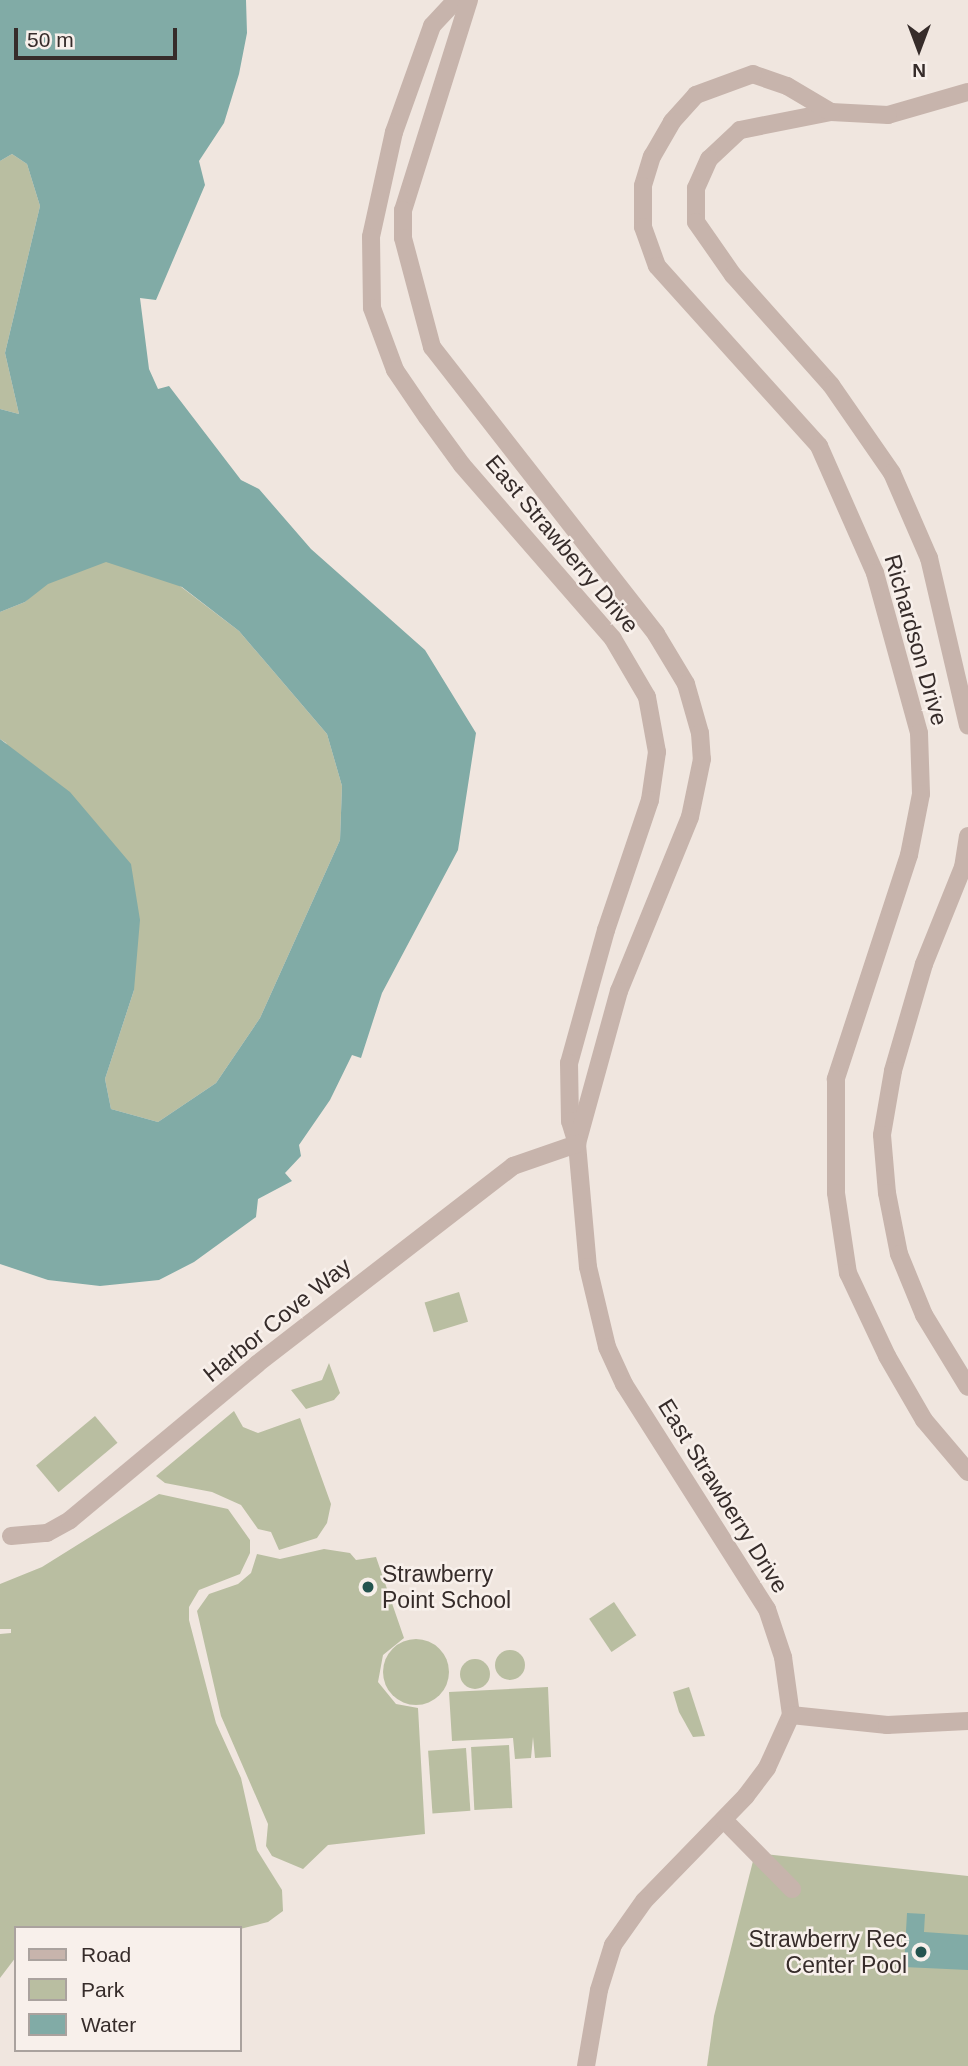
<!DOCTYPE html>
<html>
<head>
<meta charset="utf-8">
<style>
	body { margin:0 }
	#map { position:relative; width:968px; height:2066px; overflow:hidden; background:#f0e6df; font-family:Arial,sans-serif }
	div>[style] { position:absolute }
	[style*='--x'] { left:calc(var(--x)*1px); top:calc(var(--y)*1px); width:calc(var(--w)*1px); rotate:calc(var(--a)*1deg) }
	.green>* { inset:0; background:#b9bea1; transform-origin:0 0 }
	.round { border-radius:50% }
	.water>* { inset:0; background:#81aba6 }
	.minor>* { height:18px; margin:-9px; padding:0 9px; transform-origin:9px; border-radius:9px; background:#c7b4ac }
	.dots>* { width:19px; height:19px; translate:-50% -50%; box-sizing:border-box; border:4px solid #f8f0eb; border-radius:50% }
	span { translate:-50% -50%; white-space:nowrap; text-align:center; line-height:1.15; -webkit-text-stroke:5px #f8f0eb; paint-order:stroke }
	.street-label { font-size:23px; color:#362c2a }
	.poi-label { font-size:23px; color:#362c2a }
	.left { translate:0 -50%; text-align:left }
	.right { translate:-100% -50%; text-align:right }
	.legend { position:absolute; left:14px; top:1926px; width:228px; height:126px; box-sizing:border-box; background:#f8f0eb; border:2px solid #aaa29e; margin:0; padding:9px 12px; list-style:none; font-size:21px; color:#362c2a }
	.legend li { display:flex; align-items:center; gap:14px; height:35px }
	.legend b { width:35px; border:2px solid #aaa29e }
	.north { position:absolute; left:884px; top:14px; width:70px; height:70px; -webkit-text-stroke:5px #f8f0eb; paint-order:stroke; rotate:180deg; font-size:19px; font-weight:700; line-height:28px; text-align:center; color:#362c2a }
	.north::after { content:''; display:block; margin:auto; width:24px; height:32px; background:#362c2a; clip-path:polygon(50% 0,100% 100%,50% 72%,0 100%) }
	.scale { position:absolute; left:14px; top:28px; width:163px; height:32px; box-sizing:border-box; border:4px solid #362c2a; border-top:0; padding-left:9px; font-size:21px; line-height:24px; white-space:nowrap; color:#362c2a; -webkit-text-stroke:5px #f8f0eb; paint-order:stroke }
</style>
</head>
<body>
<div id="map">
	<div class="green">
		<div style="clip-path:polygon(12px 154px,27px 164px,40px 206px,5px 353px,19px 414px,0 409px,0 161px)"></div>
		<div style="clip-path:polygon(104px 528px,239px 631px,327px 734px,342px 786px,340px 840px,260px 1018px,216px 1083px,158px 1122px,111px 1109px,105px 1079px,134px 990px,6px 743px,0 739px,0 612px,25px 602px)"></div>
		<div style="left:459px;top:1292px;width:31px;height:36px;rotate:73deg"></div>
		<div style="clip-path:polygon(329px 1363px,340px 1393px,334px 1400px,306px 1409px,291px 1390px,322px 1380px)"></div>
		<div style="clip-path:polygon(234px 1411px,243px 1427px,258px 1433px,300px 1418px,331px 1504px,327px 1523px,317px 1538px,279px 1550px,271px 1532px,258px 1529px,241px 1505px,212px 1492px,165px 1483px,156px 1476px)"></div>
		<div style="left:95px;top:1416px;width:35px;height:77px;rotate:50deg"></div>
		<div style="clip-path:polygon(159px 1494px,228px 1509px,250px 1540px,250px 1553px,240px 1574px,199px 1590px,189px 1607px,189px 1620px,216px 1723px,241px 1778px,257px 1850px,282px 1890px,283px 1911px,268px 1922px,240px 1929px,16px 1928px,16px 1957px,0 1978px,0 1634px,11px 1633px,11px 1629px,0 1629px,0 1584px,42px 1567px)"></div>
		<div style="clip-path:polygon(324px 1549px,350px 1553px,356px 1560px,376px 1557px,404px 1638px,383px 1655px,378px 1682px,396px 1704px,418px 1708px,425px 1834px,328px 1845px,303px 1869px,272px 1856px,266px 1846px,268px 1824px,221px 1716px,197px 1611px,209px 1594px,238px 1584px,251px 1573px,257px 1554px,280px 1559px)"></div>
		<div style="left:614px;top:1602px;width:40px;height:30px;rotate:56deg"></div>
		<div class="round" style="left:383px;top:1639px;width:66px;height:66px"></div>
		<div class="round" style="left:495px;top:1650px;width:30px;height:30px"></div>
		<div class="round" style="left:460px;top:1659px;width:30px;height:30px"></div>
		<div style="clip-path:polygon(548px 1687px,551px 1757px,535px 1758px,533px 1737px,531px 1758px,515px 1759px,513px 1738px,452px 1741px,449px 1692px)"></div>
		<div style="clip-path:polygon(689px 1687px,705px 1736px,693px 1737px,679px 1712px,673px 1692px)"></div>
		<div style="left:509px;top:1745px;width:63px;height:38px;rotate:87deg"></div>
		<div style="left:466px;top:1748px;width:63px;height:38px;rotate:86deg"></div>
		<div style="clip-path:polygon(755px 1853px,968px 1876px,968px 2066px,707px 2066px,714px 2016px)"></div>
	</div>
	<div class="water">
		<div style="clip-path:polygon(0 0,246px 0,247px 33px,239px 74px,224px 123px,199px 161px,205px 185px,156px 300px,140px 298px,149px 369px,158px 389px,169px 386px,241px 480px,259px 489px,311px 549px,425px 650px,476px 733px,458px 850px,382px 993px,361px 1058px,352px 1055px,330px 1100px,299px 1145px,301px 1156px,285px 1173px,292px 1181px,258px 1199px,256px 1217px,194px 1262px,159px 1280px,100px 1286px,48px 1280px,0 1264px,0 739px,70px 792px,131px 864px,140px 920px,134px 990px,105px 1079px,111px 1109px,158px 1122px,216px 1083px,260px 1018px,340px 840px,342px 786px,327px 734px,239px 631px,182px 587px,106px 562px,48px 584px,25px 602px,0 612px,0 409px,19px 414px,5px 353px,40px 206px,27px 164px,12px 154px,0 161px)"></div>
		<div style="clip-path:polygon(907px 1913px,925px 1914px,924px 1932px,968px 1935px,968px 1970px,904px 1967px)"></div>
	</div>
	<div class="minor">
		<div style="--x:456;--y:0;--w:35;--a:133"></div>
		<div style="--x:432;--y:26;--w:113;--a:109.7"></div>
		<div style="--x:394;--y:132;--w:107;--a:102.4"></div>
		<div style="--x:371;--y:237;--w:71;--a:89.2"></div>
		<div style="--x:372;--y:308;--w:66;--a:69.6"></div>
		<div style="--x:395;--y:370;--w:57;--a:55.8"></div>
		<div style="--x:427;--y:417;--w:59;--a:53.9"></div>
		<div style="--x:462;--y:465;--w:230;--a:49"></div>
		<div style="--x:613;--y:639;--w:67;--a:59.6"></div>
		<div style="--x:647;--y:697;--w:56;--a:79.7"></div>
		<div style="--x:657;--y:752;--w:49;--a:98.3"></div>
		<div style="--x:650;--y:800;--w:137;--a:108.7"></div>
		<div style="--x:606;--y:930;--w:138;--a:105.5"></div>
		<div style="--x:569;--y:1063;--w:58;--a:89"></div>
		<div style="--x:570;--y:1121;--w:24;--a:73"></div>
		<div style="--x:577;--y:1144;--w:123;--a:84.9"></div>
		<div style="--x:588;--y:1267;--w:82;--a:76.6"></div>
		<div style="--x:607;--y:1347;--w:41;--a:65.3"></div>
		<div style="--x:624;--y:1384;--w:267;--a:57.6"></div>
		<div style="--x:767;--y:1609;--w:51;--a:71.6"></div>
		<div style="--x:783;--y:1657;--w:59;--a:82.1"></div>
		<div style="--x:791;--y:1715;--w:58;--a:114.4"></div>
		<div style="--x:767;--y:1768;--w:35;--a:127"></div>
		<div style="--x:746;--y:1796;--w:146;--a:134.2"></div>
		<div style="--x:644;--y:1901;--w:54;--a:125.2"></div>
		<div style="--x:613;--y:1945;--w:47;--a:107.3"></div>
		<div style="--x:599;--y:1990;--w:77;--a:99.7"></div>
		<div style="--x:469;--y:0;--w:220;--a:107.4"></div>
		<div style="--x:403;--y:210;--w:28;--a:90"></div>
		<div style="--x:403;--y:238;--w:113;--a:75.1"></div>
		<div style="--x:432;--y:347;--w:364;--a:52"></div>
		<div style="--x:656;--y:634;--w:58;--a:59"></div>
		<div style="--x:686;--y:684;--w:51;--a:74.1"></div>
		<div style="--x:700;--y:733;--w:26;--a:86"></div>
		<div style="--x:702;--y:759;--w:59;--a:101.7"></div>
		<div style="--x:690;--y:817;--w:188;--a:112.2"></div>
		<div style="--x:619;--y:991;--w:159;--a:105.4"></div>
		<div style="--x:968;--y:92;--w:83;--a:164"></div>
		<div style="--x:888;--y:115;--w:57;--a:-177"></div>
		<div style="--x:831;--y:112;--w:93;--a:168.8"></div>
		<div style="--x:740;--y:130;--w:42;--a:136.9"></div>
		<div style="--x:709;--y:159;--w:32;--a:114"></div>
		<div style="--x:696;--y:188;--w:34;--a:90"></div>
		<div style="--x:696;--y:222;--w:65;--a:55.1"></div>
		<div style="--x:733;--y:275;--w:147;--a:48.3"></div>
		<div style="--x:831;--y:385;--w:107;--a:55.3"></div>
		<div style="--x:892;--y:473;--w:93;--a:66.5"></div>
		<div style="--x:929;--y:558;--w:172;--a:76.9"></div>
		<div style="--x:831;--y:112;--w:51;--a:-149.4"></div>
		<div style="--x:787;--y:86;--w:36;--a:-161"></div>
		<div style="--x:753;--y:74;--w:61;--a:159.8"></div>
		<div style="--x:696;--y:95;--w:36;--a:132"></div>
		<div style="--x:672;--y:122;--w:39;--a:120"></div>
		<div style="--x:652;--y:156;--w:31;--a:107"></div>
		<div style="--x:643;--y:186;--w:41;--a:90"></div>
		<div style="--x:643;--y:227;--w:41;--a:70.3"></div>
		<div style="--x:657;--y:266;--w:242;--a:48"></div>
		<div style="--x:819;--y:446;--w:139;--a:66.2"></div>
		<div style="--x:875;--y:573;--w:166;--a:74.6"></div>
		<div style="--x:919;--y:733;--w:61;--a:88.1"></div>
		<div style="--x:921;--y:794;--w:62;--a:101.1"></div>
		<div style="--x:909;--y:855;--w:236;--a:108.1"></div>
		<div style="--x:836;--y:1079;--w:114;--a:90"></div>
		<div style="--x:836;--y:1193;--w:81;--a:81.5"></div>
		<div style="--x:848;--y:1273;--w:92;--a:64.8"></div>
		<div style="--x:887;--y:1356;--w:74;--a:60"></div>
		<div style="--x:924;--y:1420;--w:68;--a:49.8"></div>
		<div style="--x:968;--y:836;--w:31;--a:99"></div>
		<div style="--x:963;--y:867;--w:105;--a:111.9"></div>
		<div style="--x:924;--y:964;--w:111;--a:106.2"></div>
		<div style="--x:893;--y:1071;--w:65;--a:99.8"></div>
		<div style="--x:882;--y:1135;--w:58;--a:85.1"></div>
		<div style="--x:887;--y:1193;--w:62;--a:78.9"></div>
		<div style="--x:899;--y:1254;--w:66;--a:67.7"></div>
		<div style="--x:924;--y:1315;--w:84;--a:58.6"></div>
		<div style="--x:11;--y:1536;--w:36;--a:-5"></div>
		<div style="--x:47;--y:1533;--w:26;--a:-29"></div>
		<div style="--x:70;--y:1520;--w:244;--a:-39.8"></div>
		<div style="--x:257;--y:1364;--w:324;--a:-37.7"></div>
		<div style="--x:513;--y:1166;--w:68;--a:-19"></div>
		<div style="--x:791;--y:1715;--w:97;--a:5.9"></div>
		<div style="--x:887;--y:1725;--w:81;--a:-2.8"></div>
		<div style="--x:724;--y:1820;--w:97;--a:45.4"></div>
	</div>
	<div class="dots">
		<div style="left:368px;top:1587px;background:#24544f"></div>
		<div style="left:921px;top:1952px;background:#24544f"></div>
	</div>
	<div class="street-label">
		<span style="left:562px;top:544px;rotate:50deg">East Strawberry Drive</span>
		<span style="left:916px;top:640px;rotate:74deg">Richardson Drive</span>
		<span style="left:277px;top:1320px;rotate:-39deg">Harbor Cove Way</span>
		<span style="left:723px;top:1496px;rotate:58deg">East Strawberry Drive</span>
	</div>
	<div class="poi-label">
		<span class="left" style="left:382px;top:1587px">Strawberry<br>Point School</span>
		<span class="right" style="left:907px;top:1952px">Strawberry Rec<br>Center Pool</span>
	</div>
	<ul class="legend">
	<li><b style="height:9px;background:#c7b4ac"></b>Road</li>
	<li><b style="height:19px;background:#b9bea1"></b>Park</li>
	<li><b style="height:19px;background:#81aba6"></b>Water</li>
	</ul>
	<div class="north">N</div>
	<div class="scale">50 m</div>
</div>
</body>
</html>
